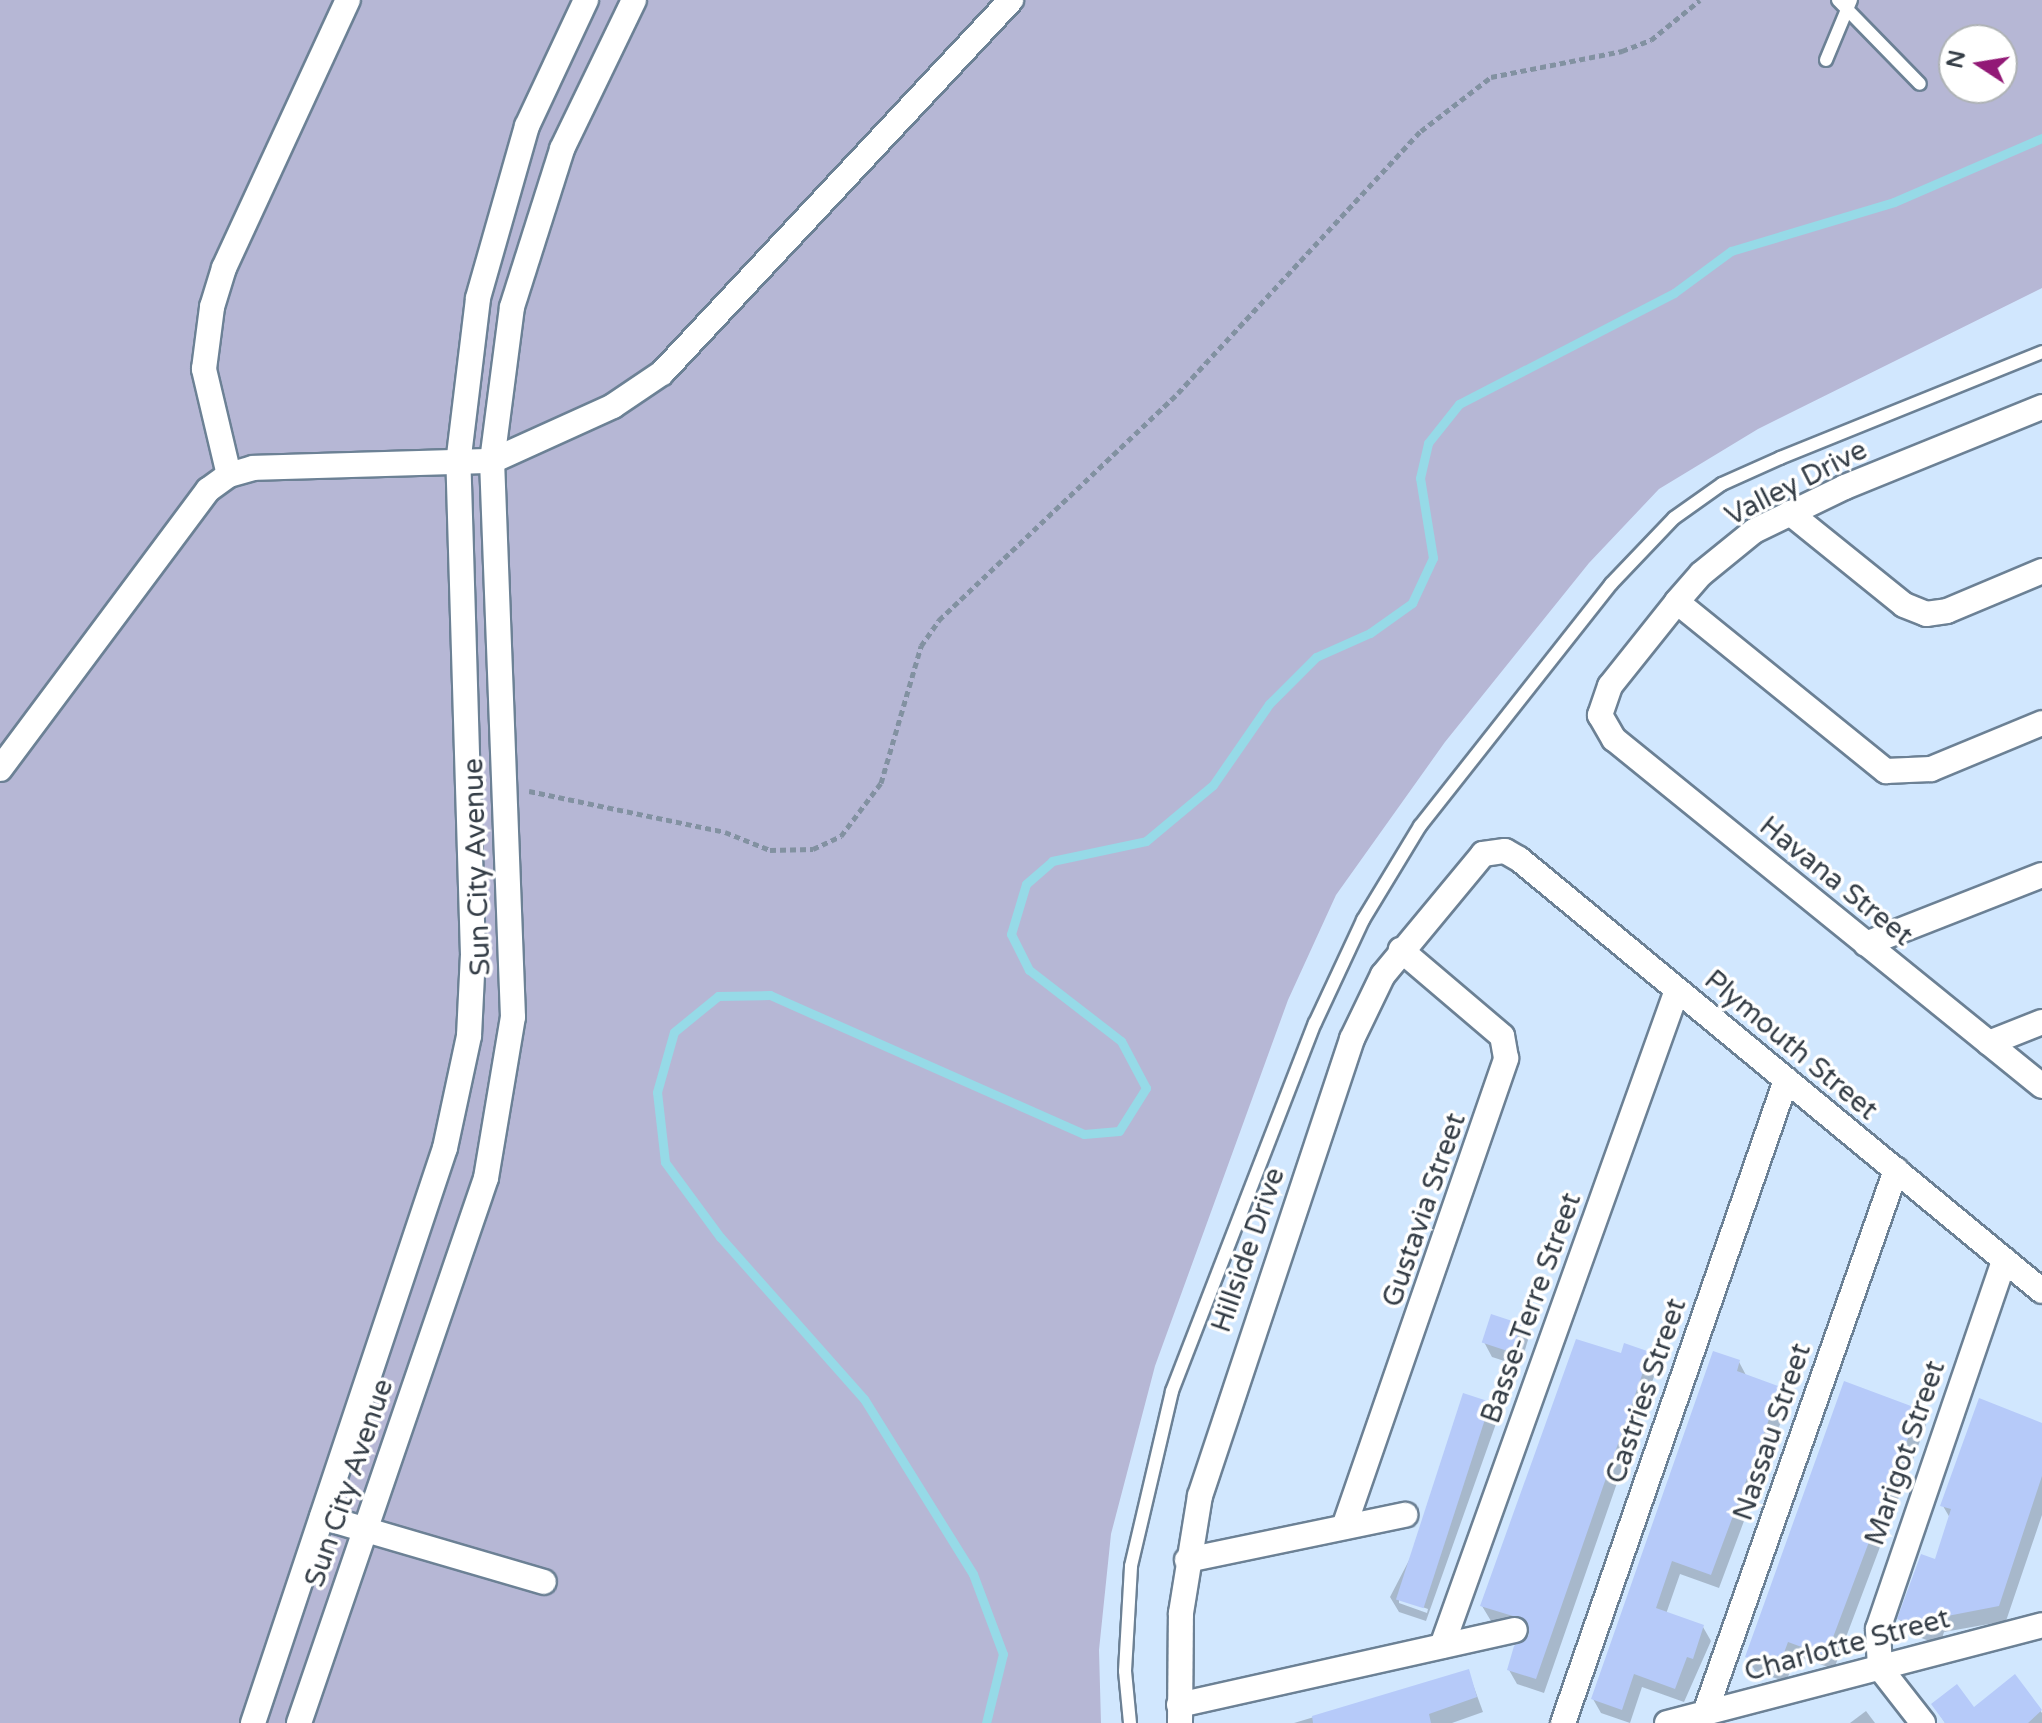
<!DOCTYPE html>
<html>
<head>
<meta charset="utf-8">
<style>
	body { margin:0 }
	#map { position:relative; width:2042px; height:1723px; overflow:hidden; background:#d1e7fe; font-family:"Varela Round",sans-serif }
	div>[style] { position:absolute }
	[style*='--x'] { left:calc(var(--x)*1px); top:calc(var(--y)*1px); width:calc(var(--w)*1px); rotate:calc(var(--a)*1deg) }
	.green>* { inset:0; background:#b6b7d5 }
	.shadow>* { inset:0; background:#0003 }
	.stream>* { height:9px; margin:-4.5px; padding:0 4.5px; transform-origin:4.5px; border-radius:4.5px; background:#96dae7 }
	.building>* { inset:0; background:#b6caf9; transform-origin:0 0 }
	.path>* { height:5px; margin-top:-2.5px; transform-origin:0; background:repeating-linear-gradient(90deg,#8291a1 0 6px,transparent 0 10px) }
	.roads { filter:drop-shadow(2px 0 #6c8195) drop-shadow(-2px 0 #6c8195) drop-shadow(0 2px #6c8195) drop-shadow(0 -2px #6c8195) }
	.service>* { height:12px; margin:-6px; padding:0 6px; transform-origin:6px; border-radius:6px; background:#fff }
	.minor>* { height:24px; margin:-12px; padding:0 12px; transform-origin:12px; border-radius:12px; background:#fff }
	span { translate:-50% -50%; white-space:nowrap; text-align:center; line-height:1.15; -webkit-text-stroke:7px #fff; paint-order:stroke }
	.street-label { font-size:28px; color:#353e47 }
	.north { position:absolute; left:1938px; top:24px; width:80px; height:80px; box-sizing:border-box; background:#fff; border:2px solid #aeb2b5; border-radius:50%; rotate:282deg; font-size:22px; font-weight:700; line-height:32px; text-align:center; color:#353e47 }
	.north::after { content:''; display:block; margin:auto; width:28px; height:36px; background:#921976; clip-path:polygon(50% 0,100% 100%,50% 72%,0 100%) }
</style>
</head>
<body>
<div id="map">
	<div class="green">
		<div style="clip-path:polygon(evenodd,0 0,2042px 0,2042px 288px,1758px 429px,1659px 489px,1589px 563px,1445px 742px,1336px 895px,1288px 1000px,1155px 1366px,1111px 1534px,1099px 1650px,1101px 1723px,0 1723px,0 0,1954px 40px,2002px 40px,2002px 88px,1954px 88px,1954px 40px)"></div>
	</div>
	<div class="shadow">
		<div style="clip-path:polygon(1520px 1325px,1528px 1340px,1520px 1366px,1492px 1357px,1484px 1342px)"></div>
		<div style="clip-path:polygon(1649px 1353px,1657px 1368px,1544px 1693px,1517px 1684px,1509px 1670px,1531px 1633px,1491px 1621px,1482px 1606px,1622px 1356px)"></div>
		<div style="clip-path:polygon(1739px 1362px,1747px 1377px,1780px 1388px,1788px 1403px,1719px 1588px,1680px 1574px,1666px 1614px,1703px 1627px,1711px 1641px,1684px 1702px,1642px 1687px,1630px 1723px,1601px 1713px,1593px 1699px)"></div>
		<div style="clip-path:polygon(evenodd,1490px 1404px,1498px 1418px,1426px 1621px,1399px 1612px,1390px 1597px,1490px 1404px,1399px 1599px,1428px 1609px,1427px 1613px,1399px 1603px,1399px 1599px)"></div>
		<div style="clip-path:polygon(1918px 1410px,1926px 1425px,1834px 1669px,1796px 1656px,1786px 1682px,1755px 1671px,1747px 1657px)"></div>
		<div style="clip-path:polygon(2042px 1425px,2042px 1515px,2006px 1621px,1944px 1632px,1940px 1645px,1908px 1633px,1899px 1619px,1936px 1561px,1950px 1518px,1943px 1506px)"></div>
		<div style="clip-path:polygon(1468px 1671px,1483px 1712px,1452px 1723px,1294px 1723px)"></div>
		<div style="clip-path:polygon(2015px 1677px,2042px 1713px,2042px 1723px,1945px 1723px,1933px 1704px,1973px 1710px)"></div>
		<div style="clip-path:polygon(1866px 1711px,1875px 1723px,1850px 1723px)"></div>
	</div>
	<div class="stream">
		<div style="--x:986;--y:1723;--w:71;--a:-76.2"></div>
		<div style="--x:1003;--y:1654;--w:85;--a:-110.6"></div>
		<div style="--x:973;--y:1574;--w:206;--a:-121.9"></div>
		<div style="--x:864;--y:1399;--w:217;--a:-131.6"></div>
		<div style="--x:720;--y:1237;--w:93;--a:-126.3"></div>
		<div style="--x:665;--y:1162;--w:70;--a:-96.5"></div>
		<div style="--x:657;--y:1092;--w:62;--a:-74.2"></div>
		<div style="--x:674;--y:1032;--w:57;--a:-39.3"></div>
		<div style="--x:718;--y:996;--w:52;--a:-1.1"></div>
		<div style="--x:770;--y:995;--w:343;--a:23.9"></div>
		<div style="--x:1084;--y:1134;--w:35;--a:-5"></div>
		<div style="--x:1119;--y:1131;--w:51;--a:-57.9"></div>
		<div style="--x:1146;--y:1088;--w:53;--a:-118"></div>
		<div style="--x:1121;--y:1041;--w:116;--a:-142.3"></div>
		<div style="--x:1029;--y:970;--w:40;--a:-116.6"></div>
		<div style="--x:1011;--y:934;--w:52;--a:-73.3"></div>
		<div style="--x:1026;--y:884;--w:35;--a:-41"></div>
		<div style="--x:1052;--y:861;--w:96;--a:-12"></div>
		<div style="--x:1146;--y:841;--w:87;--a:-39.9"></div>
		<div style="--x:1213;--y:785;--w:98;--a:-55.3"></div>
		<div style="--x:1269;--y:704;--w:66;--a:-45"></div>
		<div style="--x:1316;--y:657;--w:59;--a:-24"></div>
		<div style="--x:1370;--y:633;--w:52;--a:-35.5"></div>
		<div style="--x:1412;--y:603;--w:50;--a:-65"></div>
		<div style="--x:1433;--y:558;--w:81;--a:-99.2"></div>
		<div style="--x:1420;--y:478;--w:36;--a:-77"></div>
		<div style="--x:1428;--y:443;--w:50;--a:-51.5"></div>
		<div style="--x:1459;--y:404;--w:242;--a:-27.3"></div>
		<div style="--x:1674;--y:293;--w:71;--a:-36.4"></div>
		<div style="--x:1731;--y:251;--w:170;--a:-16.7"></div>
		<div style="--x:1894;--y:202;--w:161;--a:-23.4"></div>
	</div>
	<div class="building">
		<div style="left:1491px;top:1314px;width:32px;height:30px;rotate:18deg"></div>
		<div style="clip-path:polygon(1576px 1339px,1621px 1353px,1624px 1343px,1650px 1352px,1536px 1679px,1507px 1670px,1514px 1646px,1529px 1635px,1526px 1620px,1480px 1606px)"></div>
		<div style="clip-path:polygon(1713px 1351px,1740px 1360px,1737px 1371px,1781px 1387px,1711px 1575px,1672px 1561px,1656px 1608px,1704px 1625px,1693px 1659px,1687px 1657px,1675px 1689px,1634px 1674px,1622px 1710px,1591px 1699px)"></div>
		<div style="clip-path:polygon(1844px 1381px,1919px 1409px,1826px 1656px,1788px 1642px,1778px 1669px,1745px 1657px)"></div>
		<div style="left:1463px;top:1393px;width:29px;height:217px;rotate:18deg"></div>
		<div style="clip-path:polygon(1979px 1398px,2042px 1423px,2042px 1476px,1999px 1606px,1937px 1618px,1932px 1631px,1897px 1619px,1921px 1554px,1935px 1559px,1951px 1509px,1940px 1506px)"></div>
		<div style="clip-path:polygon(1469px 1669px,1477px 1697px,1429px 1714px,1431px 1723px,1313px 1723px,1312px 1716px)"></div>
		<div style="clip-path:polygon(2015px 1674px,2042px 1710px,2028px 1723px,1945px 1723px,1931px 1704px,1957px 1684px,1974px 1707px)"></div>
	</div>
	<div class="path">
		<div style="--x:529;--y:791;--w:200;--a:11.8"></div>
		<div style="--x:725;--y:832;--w:48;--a:21.8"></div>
		<div style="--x:770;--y:850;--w:43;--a:-1.3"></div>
		<div style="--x:813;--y:849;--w:31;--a:-25"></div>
		<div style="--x:841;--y:836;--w:66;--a:-53"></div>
		<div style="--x:881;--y:783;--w:143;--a:-73.7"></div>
		<div style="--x:921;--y:646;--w:32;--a:-55"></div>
		<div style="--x:939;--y:620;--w:330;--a:-43.5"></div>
		<div style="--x:1178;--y:393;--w:357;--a:-47.2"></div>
		<div style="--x:1421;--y:131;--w:88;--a:-37.6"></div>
		<div style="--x:1491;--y:77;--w:134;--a:-11.2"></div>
		<div style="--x:1622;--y:51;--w:31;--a:-21"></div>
		<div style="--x:1651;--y:40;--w:63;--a:-39.2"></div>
	</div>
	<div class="roads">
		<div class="service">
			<div style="--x:1838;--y:0;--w:117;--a:45.7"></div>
			<div style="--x:1826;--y:60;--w:65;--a:-67.4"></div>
			<div style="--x:1130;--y:1723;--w:52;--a:-95.5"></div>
			<div style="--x:1125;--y:1671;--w:105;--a:-86.7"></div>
			<div style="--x:1131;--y:1566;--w:180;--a:-76.8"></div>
			<div style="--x:1172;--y:1391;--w:395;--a:-68.8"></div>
			<div style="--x:1315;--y:1023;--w:114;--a:-65"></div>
			<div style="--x:1363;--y:920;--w:110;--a:-58.8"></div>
			<div style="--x:1420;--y:826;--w:308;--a:-51.7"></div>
			<div style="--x:1611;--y:584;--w:91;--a:-46.3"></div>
			<div style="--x:1674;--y:518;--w:59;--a:-35.3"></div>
			<div style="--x:1722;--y:484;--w:64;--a:-24.1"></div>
			<div style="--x:1780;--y:458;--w:283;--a:-22"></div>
		</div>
		<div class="minor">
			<div style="--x:2042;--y:407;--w:213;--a:157.9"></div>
			<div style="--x:1845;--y:487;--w:101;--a:154.2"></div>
			<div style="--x:1754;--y:531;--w:68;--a:140.9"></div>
			<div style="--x:1701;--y:574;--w:37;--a:131"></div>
			<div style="--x:1677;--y:602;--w:107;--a:128.6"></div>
			<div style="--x:1610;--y:686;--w:31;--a:109"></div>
			<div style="--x:1600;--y:715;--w:28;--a:60"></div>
			<div style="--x:1614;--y:739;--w:551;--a:39.03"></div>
			<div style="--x:229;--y:475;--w:109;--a:-103.3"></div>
			<div style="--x:204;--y:369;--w:63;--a:-82.6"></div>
			<div style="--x:212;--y:307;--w:41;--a:-72.9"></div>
			<div style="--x:224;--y:268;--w:295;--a:-65.2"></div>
			<div style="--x:1790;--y:513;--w:146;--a:38.9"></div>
			<div style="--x:1904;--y:605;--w:24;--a:22"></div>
			<div style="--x:1926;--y:614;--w:21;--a:-8"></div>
			<div style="--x:1947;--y:611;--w:103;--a:-22.8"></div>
			<div style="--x:1677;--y:602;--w:269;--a:39"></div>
			<div style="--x:1886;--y:771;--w:45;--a:-2.5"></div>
			<div style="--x:1931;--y:769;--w:120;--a:-22.5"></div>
			<div style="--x:0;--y:769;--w:348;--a:-53.3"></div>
			<div style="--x:208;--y:490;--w:26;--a:-36"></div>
			<div style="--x:229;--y:475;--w:25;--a:-16"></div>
			<div style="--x:253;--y:468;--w:239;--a:-1.7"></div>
			<div style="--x:492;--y:461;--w:133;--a:-24.4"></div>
			<div style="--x:613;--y:406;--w:59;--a:-34"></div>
			<div style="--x:662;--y:373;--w:511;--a:-46.9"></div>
			<div style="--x:1866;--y:944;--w:189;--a:-21.4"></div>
			<div style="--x:1989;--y:1043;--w:57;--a:-21.6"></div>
			<div style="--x:322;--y:1517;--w:231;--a:16.3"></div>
			<div style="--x:1344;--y:1527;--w:496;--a:-70.9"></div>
			<div style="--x:1506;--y:1058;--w:22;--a:-100"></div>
			<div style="--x:1502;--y:1036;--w:133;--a:-139.6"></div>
			<div style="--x:1187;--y:1560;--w:223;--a:-11.7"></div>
			<div style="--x:1442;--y:1646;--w:697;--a:-70.29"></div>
			<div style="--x:1179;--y:1705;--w:344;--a:-12.6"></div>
			<div style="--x:1705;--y:1713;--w:576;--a:-70.62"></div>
			<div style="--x:253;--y:1723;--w:606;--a:-71.54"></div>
			<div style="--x:445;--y:1148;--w:115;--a:-77.9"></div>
			<div style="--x:469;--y:1036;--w:81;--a:-87.2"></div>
			<div style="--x:473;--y:955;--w:491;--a:-91.7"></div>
			<div style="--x:458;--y:464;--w:167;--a:-83.1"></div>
			<div style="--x:478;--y:298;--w:179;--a:-74.1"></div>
			<div style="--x:527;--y:126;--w:139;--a:-64.9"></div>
			<div style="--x:299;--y:1723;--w:576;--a:-71.06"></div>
			<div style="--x:486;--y:1178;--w:163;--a:-80.5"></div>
			<div style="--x:513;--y:1017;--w:556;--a:-92.16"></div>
			<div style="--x:492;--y:461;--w:155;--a:-82.6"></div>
			<div style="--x:512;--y:307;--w:166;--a:-72.4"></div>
			<div style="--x:562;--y:149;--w:165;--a:-64.2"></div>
			<div style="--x:1180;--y:1723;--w:110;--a:-89.5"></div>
			<div style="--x:1181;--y:1613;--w:119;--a:-80.8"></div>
			<div style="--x:1200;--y:1496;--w:482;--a:-71.6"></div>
			<div style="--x:1352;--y:1039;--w:71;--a:-64.2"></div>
			<div style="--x:1383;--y:975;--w:157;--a:-50.4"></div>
			<div style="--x:1483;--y:854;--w:22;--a:-8"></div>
			<div style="--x:1505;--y:851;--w:16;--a:30"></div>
			<div style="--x:1519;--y:859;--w:678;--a:39.56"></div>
			<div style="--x:1563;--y:1723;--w:681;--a:-70.87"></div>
			<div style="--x:1667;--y:1723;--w:388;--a:-14.6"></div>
			<div style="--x:1923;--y:1723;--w:70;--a:-128"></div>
			<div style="--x:1880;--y:1668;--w:39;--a:-93"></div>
			<div style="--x:1878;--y:1629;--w:390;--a:-71.1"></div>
		</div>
	</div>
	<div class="street-label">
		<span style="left:1796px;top:483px;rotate:-27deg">Valley Drive</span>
		<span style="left:477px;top:867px;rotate:-92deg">Sun City Avenue</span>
		<span style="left:1836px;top:881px;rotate:39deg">Havana Street</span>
		<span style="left:1791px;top:1045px;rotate:40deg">Plymouth Street</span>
		<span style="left:1424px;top:1210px;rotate:-71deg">Gustavia Street</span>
		<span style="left:1248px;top:1250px;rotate:-71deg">Hillside Drive</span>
		<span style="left:1531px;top:1308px;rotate:-70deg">Basse-Terre Street</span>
		<span style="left:1646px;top:1391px;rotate:-71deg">Castries Street</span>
		<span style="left:1772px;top:1432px;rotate:-71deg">Nassau Street</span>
		<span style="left:1905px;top:1453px;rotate:-71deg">Marigot Street</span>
		<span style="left:349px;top:1483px;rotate:-71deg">Sun City Avenue</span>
		<span style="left:1847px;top:1645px;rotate:-15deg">Charlotte Street</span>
	</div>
	<div class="north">N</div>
</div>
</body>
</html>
